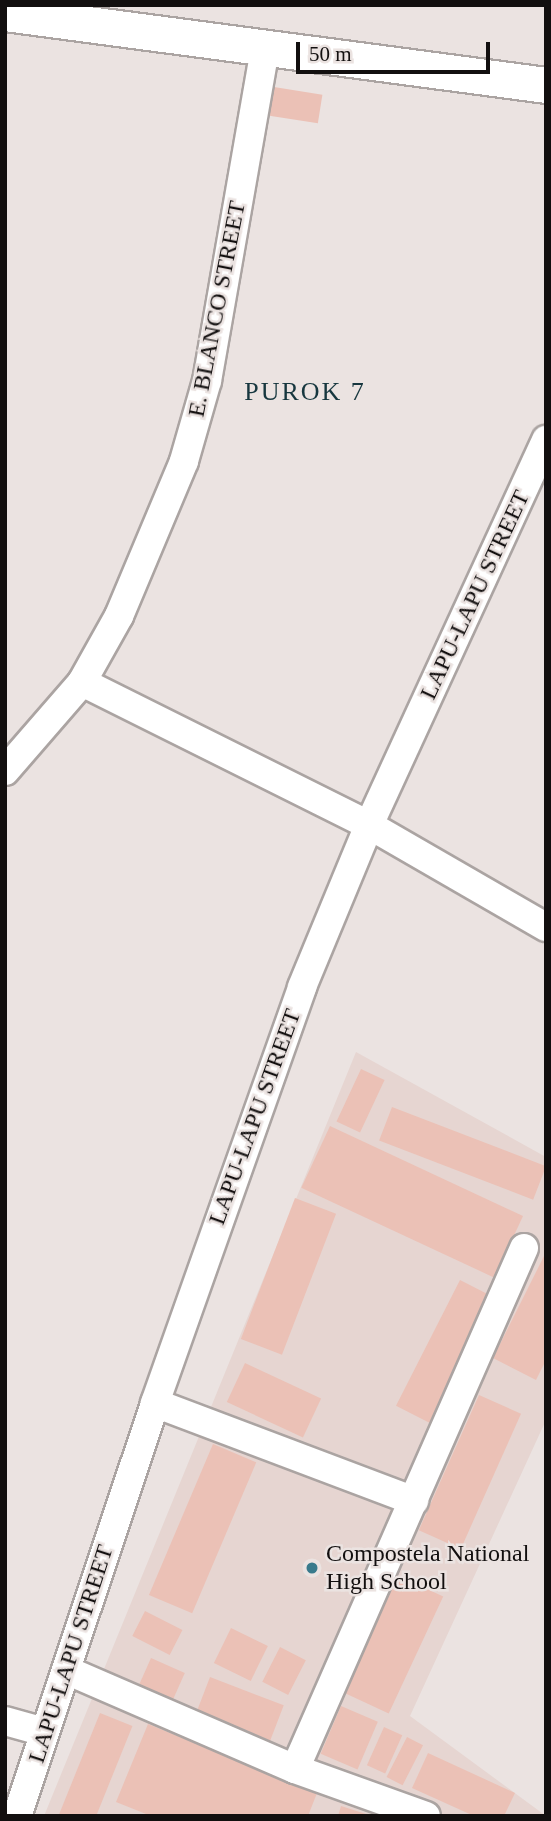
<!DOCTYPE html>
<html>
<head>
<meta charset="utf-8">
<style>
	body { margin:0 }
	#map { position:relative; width:551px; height:1821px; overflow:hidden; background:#ebe3e1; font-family:"Times New Roman",serif }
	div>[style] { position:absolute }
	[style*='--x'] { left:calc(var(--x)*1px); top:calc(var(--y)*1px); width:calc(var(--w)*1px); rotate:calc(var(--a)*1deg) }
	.built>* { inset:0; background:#e6d5d1 }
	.building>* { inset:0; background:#ebc1b6; transform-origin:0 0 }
	.roads { filter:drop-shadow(2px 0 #aba4a2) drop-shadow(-2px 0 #aba4a2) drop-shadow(0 2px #aba4a2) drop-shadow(0 -2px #aba4a2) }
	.minor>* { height:28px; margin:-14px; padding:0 14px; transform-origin:14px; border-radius:14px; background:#fff }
	.major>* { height:35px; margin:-17.5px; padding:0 17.5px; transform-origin:17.5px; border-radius:17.5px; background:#fff }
	.dots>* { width:19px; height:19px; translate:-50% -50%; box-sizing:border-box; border:4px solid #ebe3e1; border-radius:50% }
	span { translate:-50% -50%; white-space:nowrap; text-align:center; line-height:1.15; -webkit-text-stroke:5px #ebe3e1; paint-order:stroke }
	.street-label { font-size:24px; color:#120f0f }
	.poi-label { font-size:24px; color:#120f0f }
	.left { translate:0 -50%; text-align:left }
	.neighbourhood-label { font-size:26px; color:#17373f; letter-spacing:2px }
	.frame { position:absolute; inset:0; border:7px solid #120f0f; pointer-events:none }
	.scale { position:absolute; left:296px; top:42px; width:194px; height:32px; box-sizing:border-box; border:4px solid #120f0f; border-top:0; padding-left:9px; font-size:21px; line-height:24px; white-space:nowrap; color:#120f0f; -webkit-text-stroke:5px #ebe3e1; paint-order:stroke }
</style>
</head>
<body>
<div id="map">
	<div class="built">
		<div style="clip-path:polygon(356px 1052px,546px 1157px,546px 1420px,410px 1716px,546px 1816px,44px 1816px)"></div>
	</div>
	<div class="building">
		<div style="left:274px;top:87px;width:49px;height:29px;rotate:9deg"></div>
		<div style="left:361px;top:1069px;width:26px;height:58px;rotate:25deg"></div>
		<div style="left:392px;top:1107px;width:165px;height:36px;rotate:21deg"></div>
		<div style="left:330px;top:1126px;width:213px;height:68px;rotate:25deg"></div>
		<div style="left:295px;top:1198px;width:44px;height:151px;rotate:21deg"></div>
		<div style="clip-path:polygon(546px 1252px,546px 1360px,536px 1380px,493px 1358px)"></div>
		<div style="left:460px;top:1280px;width:38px;height:141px;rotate:27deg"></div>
		<div style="left:245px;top:1363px;width:84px;height:43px;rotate:25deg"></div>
		<div style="left:479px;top:1395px;width:46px;height:148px;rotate:24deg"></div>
		<div style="left:213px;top:1444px;width:47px;height:164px;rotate:23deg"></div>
		<div style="left:397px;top:1575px;width:51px;height:129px;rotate:25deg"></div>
		<div style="left:145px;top:1611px;width:42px;height:28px;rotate:27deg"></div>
		<div style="left:231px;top:1628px;width:41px;height:39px;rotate:26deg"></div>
		<div style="left:280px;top:1647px;width:29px;height:39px;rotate:27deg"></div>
		<div style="left:151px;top:1658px;width:37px;height:32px;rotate:24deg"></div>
		<div style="left:210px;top:1677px;width:79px;height:38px;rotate:21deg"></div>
		<div style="left:341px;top:1706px;width:40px;height:52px;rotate:23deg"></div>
		<div style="left:100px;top:1713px;width:35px;height:111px;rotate:22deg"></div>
		<div style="clip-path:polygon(148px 1724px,317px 1793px,308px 1816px,151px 1816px,116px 1802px)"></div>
		<div style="left:384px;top:1727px;width:20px;height:42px;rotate:24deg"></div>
		<div style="left:407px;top:1737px;width:18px;height:45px;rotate:27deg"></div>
		<div style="clip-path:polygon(428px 1753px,515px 1793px,504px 1816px,474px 1816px,412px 1788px)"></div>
		<div style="clip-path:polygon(341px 1806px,369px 1815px,369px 1816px,338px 1816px)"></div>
	</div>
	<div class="roads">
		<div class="minor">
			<div style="--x:82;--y:682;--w:321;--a:26.5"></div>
			<div style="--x:369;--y:825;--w:204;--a:30"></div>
			<div style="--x:5;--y:771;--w:118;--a:-49.1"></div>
			<div style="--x:82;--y:682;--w:76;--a:-60.7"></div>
			<div style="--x:119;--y:616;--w:168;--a:-67.2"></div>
			<div style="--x:184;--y:461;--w:83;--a:-74"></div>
			<div style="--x:207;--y:381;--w:337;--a:-80.1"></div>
			<div style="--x:155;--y:1403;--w:277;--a:20.7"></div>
			<div style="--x:66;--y:1670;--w:249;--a:23.4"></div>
			<div style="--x:295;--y:1769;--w:569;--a:-66.27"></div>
			<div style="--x:5;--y:1721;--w:41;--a:15.4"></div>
			<div style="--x:295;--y:1769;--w:139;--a:19.7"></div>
			<div style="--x:17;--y:1816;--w:435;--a:-71.5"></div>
			<div style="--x:155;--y:1403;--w:441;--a:-70.5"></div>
			<div style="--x:302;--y:987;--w:175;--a:-67.5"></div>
			<div style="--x:369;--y:825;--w:424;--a:-65.3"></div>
		</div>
		<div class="major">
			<div style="--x:5;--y:13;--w:546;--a:7.58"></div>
		</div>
	</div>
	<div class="dots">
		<div style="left:312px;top:1568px;background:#397a8c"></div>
	</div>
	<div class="street-label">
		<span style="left:217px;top:309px;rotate:-79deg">E. BLANCO STREET</span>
		<span style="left:475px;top:595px;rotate:-65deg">LAPU-LAPU STREET</span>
		<span style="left:255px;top:1117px;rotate:-70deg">LAPU-LAPU STREET</span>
		<span style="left:71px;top:1654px;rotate:-72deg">LAPU-LAPU STREET</span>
	</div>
	<div class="poi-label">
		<span class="left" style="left:326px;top:1568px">Compostela National<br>High School</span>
	</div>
	<div class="neighbourhood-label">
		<span style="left:305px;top:392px">PUROK 7</span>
	</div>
	<div class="frame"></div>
	<div class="scale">50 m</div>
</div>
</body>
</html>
